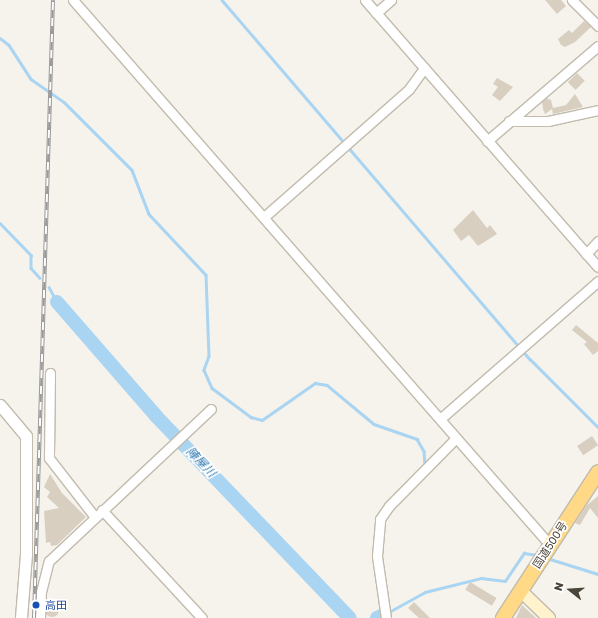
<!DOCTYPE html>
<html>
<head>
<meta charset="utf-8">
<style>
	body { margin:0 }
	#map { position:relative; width:598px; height:618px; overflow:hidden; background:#f6f3ec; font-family:"Golos Text","Noto Sans JP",sans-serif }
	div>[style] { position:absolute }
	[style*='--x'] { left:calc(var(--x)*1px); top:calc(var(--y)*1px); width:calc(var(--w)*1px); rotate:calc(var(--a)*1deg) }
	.stream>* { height:2.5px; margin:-1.25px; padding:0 1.25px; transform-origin:1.25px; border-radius:1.25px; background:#a9d4f2 }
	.river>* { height:14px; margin:-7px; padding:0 7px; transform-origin:7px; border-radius:7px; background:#a9d4f2 }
	.building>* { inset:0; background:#d8cfc1; transform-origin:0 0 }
	.round { border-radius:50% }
	.roads { filter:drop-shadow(1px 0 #c2bbae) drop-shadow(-1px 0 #c2bbae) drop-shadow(0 1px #c2bbae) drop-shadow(0 -1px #c2bbae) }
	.minor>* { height:9px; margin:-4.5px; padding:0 4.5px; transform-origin:4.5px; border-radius:4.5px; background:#fff }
	.tertiary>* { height:11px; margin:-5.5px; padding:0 5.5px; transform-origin:5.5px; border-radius:5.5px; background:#fff }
	.secondary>* { height:12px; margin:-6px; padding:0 6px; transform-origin:6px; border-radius:6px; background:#fff3cd }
	.trunk>* { height:14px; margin:-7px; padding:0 7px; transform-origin:7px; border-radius:7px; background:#ffd985 }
	.rail>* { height:4px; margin-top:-2px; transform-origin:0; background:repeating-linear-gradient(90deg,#fff 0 8px,#9a9a9a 0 16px); box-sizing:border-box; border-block:1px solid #9a9a9a }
	.dots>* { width:11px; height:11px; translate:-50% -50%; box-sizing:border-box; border:2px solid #fff; border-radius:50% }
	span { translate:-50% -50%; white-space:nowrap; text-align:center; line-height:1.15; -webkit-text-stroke:3.5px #fff; paint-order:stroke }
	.street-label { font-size:11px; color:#4b4439 }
	.transit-label { font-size:11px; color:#164399 }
	.left { translate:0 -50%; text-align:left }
	.water-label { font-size:12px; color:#2e7ab2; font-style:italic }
	.north { position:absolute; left:550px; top:570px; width:40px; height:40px; -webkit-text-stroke:3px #fff; paint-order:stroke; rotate:287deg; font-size:11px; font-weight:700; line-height:16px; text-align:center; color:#4b4439 }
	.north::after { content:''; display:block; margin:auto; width:14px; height:18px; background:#4b4439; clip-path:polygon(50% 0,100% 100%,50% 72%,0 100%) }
</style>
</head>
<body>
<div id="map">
	<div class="stream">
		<div style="--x:222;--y:0;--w:473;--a:49.4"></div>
		<div style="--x:530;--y:359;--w:96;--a:45"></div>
		<div style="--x:0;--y:38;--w:11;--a:38"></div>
		<div style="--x:9;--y:45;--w:40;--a:57.1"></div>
		<div style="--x:31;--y:79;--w:40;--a:34.9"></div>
		<div style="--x:64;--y:102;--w:96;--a:45"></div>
		<div style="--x:132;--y:170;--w:47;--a:68.9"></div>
		<div style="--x:149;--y:214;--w:83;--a:46.9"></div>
		<div style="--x:206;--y:275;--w:81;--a:87.9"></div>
		<div style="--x:209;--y:356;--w:15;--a:110"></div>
		<div style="--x:204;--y:370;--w:20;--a:66"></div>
		<div style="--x:212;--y:388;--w:49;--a:36.6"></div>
		<div style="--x:251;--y:417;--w:11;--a:15"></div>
		<div style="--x:262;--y:420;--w:65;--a:-34.9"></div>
		<div style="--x:315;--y:383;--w:12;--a:9"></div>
		<div style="--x:327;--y:385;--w:61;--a:39.7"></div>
		<div style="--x:374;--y:424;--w:46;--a:19.2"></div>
		<div style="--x:417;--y:439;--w:14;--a:60"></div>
		<div style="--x:424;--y:451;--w:13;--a:86"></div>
		<div style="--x:0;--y:223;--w:45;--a:45.9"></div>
		<div style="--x:31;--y:255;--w:13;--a:90"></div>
		<div style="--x:31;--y:268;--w:13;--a:48"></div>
		<div style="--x:49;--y:287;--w:17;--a:62"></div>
		<div style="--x:547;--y:558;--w:53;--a:17.4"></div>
		<div style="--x:387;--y:613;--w:43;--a:-28.9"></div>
		<div style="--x:425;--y:592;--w:58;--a:-14"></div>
		<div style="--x:481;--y:578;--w:24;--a:7"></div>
		<div style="--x:505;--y:581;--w:34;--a:-56"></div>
		<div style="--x:524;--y:553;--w:15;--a:8"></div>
	</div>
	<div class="river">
		<div style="--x:57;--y:302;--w:151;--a:49"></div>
		<div style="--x:156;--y:416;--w:280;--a:46.2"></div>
		<div style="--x:377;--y:618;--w:8;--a:-23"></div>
		<div style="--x:384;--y:615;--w:3;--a:72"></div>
	</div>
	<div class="building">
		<div style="clip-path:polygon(545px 0,561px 0,566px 6px,557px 14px)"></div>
		<div style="clip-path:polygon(584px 21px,591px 27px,575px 42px,565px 47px,561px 45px,558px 39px,569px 30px,572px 33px)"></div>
		<div style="left:577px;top:73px;width:11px;height:13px;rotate:45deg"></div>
		<div style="clip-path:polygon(497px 78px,513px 87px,500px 101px,492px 95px,498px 87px,493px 84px)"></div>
		<div style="clip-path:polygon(575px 94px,583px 107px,553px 114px,552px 109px,545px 114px,543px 109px,542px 102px,546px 98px,551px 100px,553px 108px,566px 105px)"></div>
		<div style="clip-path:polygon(473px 210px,487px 228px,490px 225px,497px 234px,478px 246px,469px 235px,461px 241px,453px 230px)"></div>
		<div style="clip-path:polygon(576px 325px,598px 343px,598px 351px,593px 355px,584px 344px,587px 342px,572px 330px)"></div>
		<div style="left:592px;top:436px;width:11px;height:18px;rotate:56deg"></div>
		<div style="clip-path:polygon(50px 474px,62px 493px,86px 517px,57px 545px,51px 546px,50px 542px,46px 543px,44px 511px,59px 508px,47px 497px,50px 492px,44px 487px)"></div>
		<div style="clip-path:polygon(598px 496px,598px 518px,590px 508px,580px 525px,575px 523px,587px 505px)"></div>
		<div style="left:470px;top:582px;width:31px;height:9px;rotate:31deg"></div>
		<div style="clip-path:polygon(414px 602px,430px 618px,419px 618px,408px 608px)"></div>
		<div class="round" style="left:45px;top:603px;width:14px;height:14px"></div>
		<div style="clip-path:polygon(522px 605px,536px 618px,516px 618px)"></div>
	</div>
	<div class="roads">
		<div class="minor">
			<div style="--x:73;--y:0;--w:724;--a:48.81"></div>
			<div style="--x:365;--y:0;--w:354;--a:48.9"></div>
			<div style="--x:572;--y:0;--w:37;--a:45"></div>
			<div style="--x:376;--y:13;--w:20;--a:-41"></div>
			<div style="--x:509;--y:121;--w:39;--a:0"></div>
			<div style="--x:548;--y:121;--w:51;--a:-12.4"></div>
			<div style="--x:487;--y:141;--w:146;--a:-40.6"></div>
			<div style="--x:264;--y:217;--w:193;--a:-41.4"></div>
			<div style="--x:409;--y:89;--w:26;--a:-54"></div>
			<div style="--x:586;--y:254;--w:18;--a:-47"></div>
			<div style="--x:50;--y:373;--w:85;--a:90.7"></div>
			<div style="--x:49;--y:458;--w:75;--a:52.1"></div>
			<div style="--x:440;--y:419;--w:210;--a:-41.1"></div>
			<div style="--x:102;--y:510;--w:147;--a:47.2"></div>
			<div style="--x:40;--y:618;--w:26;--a:-88"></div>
			<div style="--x:41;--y:592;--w:32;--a:-76"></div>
			<div style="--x:49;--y:561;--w:222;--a:-43.2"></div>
			<div style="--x:386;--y:618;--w:63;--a:-98.3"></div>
			<div style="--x:377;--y:556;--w:37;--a:-85"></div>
			<div style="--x:380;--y:519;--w:16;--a:-55"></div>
			<div style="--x:389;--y:506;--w:95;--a:-45.4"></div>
		</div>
		<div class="tertiary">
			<div style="--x:0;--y:405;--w:40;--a:50"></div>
			<div style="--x:26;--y:436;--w:118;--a:90"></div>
			<div style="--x:26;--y:554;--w:64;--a:94.5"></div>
		</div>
		<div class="secondary">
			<div style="--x:521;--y:591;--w:39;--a:44"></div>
		</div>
		<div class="trunk">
			<div style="--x:503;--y:618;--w:174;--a:-56.9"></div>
		</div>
	</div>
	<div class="rail">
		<div style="--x:34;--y:618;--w:618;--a:-88.24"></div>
	</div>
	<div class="dots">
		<div style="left:36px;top:605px;background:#1a4fb4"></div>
	</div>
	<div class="street-label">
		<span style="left:550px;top:545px;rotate:-57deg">国道500号</span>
	</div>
	<div class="transit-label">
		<span class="left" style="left:45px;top:605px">高田</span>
	</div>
	<div class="water-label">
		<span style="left:201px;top:462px;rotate:46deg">陣屋川</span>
	</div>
	<div class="north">N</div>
</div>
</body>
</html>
